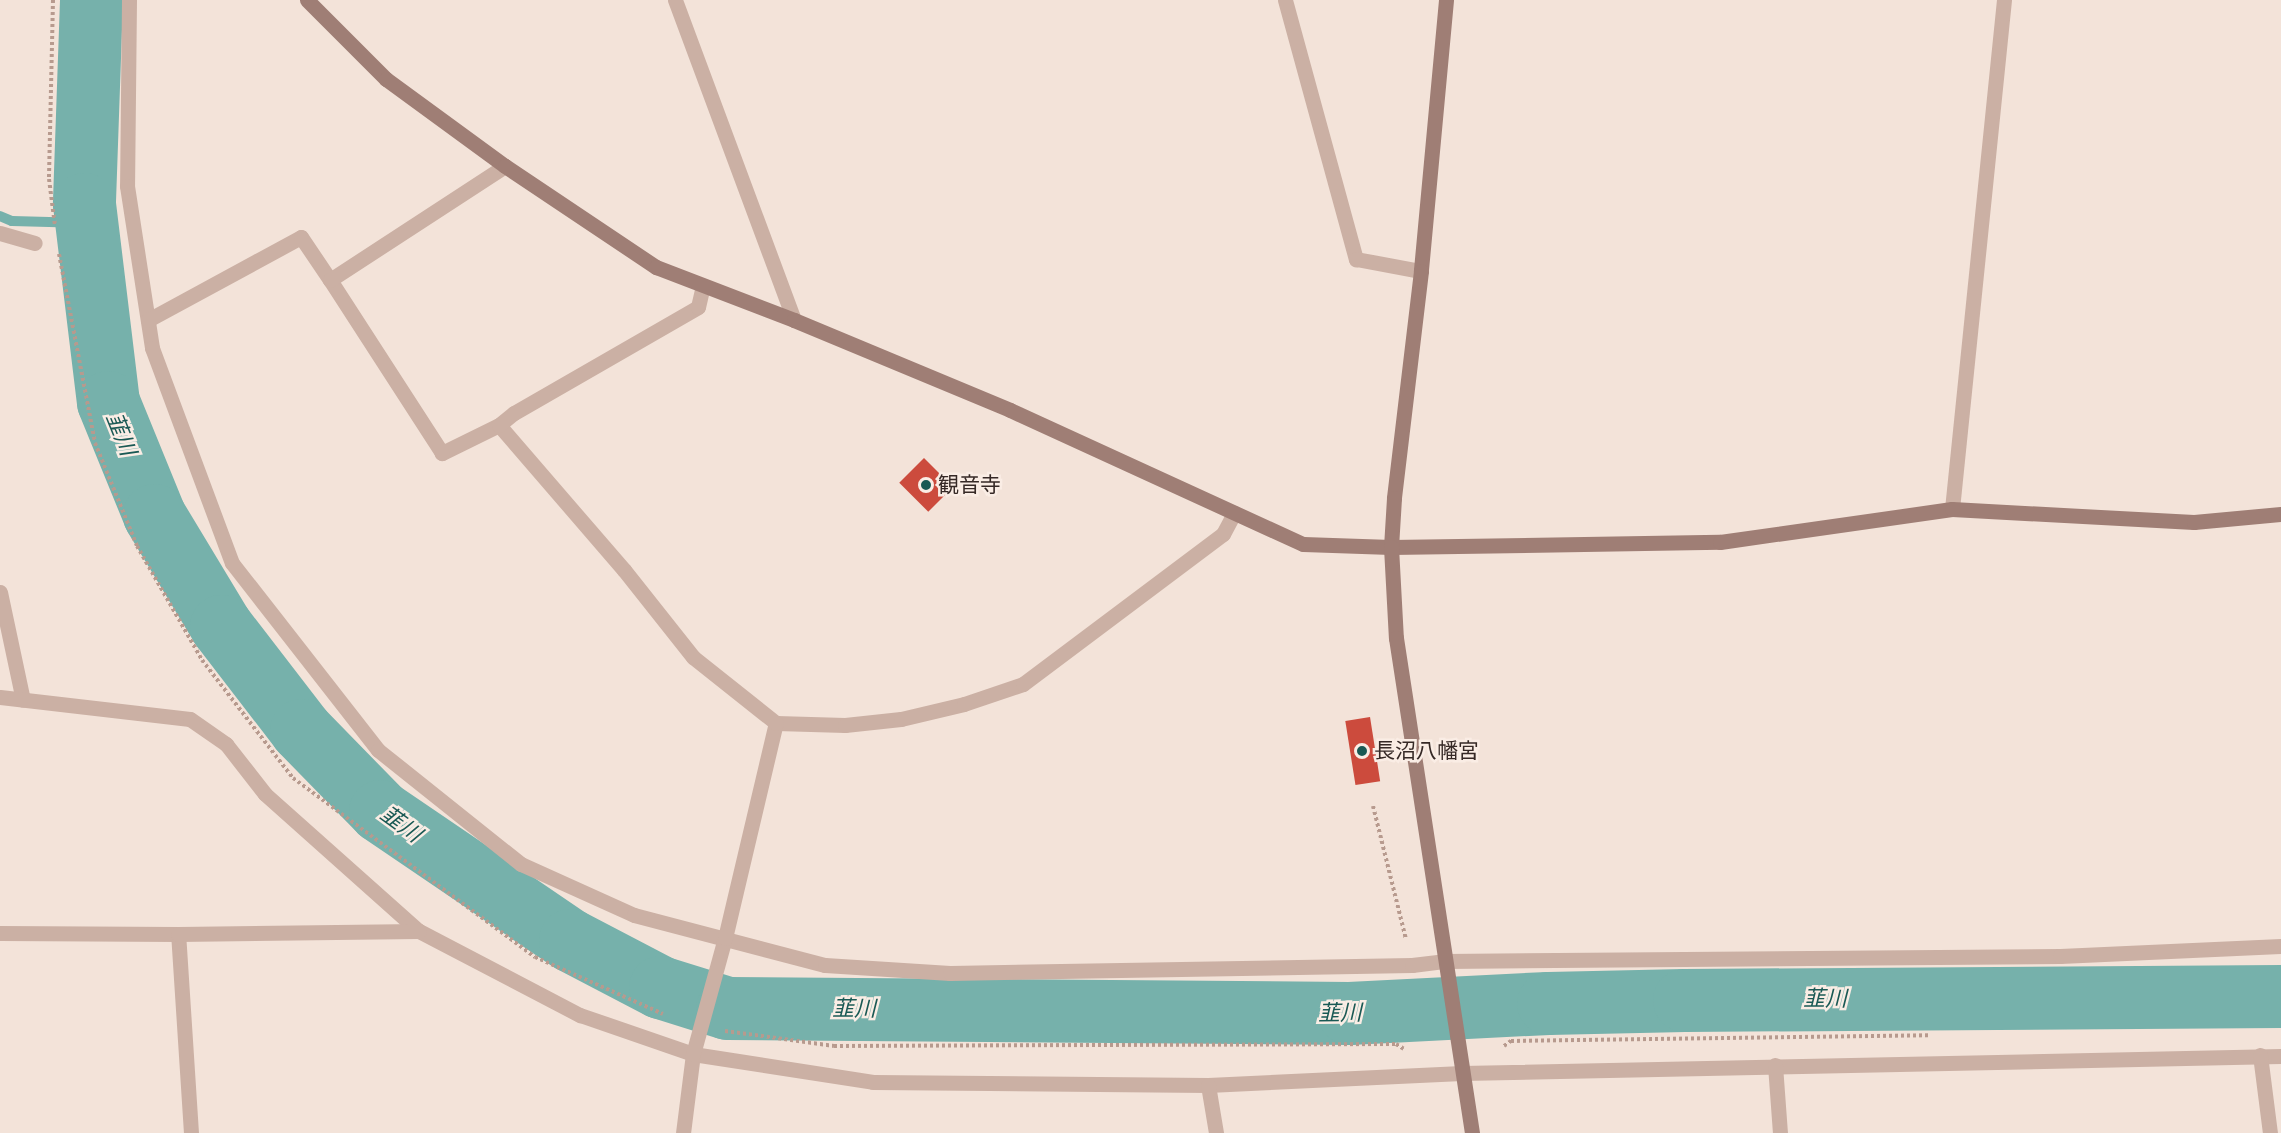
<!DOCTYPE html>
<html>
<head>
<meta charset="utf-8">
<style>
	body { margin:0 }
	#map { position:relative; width:2281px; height:1133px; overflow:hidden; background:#f3e3d9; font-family:Raleway,"Noto Sans JP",sans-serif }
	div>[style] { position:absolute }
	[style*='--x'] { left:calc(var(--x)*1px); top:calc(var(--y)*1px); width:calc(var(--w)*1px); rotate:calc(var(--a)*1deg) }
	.stream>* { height:10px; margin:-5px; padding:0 5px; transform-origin:5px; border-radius:5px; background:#76b1ab }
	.river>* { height:63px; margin:-31.5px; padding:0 31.5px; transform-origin:31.5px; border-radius:31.5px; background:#76b1ab }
	.building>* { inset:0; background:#cc4b3d; transform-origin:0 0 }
	.path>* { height:4px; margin-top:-2px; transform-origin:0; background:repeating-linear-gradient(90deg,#b79a8e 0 3px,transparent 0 6px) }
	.lane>* { height:15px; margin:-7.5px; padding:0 7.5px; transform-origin:7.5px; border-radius:7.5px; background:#cbb0a4 }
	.street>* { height:15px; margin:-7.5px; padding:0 7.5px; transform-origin:7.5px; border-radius:7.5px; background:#cbb0a4 }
	.secondary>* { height:15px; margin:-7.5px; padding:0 7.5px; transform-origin:7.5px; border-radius:7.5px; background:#9f7e75 }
	.dots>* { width:16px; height:16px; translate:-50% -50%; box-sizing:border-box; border:3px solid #faede5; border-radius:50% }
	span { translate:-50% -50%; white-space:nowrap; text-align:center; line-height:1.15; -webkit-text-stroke:5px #faede5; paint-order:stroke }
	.poi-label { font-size:21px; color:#362926 }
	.left { translate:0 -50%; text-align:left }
	.water-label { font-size:22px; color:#1a5954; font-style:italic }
</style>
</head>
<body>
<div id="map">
	<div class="stream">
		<div style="--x:0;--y:216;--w:13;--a:23"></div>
		<div style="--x:12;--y:221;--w:74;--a:1.5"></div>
	</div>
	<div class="river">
		<div style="--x:91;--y:0;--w:204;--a:92"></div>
		<div style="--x:84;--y:204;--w:199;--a:83.1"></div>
		<div style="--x:108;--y:402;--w:122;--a:67.8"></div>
		<div style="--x:154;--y:515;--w:130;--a:58.9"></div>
		<div style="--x:221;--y:626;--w:131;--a:52.4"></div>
		<div style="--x:301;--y:730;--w:113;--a:45.7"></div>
		<div style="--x:380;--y:811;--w:230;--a:34.2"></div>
		<div style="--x:570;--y:940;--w:102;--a:27.6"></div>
		<div style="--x:660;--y:987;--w:70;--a:17.4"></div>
		<div style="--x:727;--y:1008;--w:622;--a:0.46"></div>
		<div style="--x:1349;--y:1013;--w:199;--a:-2.9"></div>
		<div style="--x:1548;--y:1003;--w:136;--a:-1.3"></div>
		<div style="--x:1684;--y:1000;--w:597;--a:-0.38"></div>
	</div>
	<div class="building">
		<div style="left:924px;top:458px;width:41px;height:35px;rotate:45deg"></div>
		<div style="left:1370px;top:717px;width:65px;height:25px;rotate:81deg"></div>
	</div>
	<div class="path">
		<div style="--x:53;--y:0;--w:179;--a:91.3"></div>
		<div style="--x:49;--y:179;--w:47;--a:82.7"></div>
		<div style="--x:59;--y:254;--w:192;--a:79.2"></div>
		<div style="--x:95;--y:443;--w:111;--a:67.8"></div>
		<div style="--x:137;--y:546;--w:131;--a:60.3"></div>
		<div style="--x:202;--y:660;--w:149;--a:52.4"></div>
		<div style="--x:293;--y:778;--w:301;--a:36.5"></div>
		<div style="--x:535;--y:957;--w:140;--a:24"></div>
		<div style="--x:1373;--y:806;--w:137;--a:76.1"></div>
		<div style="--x:725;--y:1031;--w:110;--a:7.8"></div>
		<div style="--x:834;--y:1046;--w:562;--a:-0.2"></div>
		<div style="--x:1396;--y:1044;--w:9;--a:32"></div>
		<div style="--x:1504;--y:1046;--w:9;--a:-36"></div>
		<div style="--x:1511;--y:1041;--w:418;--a:-0.8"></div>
	</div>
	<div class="lane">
		<div style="--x:129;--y:0;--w:186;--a:90.6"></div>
		<div style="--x:127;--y:186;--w:164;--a:81.2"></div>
		<div style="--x:152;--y:348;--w:229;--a:69.6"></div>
		<div style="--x:232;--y:563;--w:237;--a:52"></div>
		<div style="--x:378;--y:750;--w:183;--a:38.6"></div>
		<div style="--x:521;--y:864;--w:124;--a:24.3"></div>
		<div style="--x:634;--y:915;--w:197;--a:14.7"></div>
		<div style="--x:825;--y:965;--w:125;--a:3.7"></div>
		<div style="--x:950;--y:973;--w:462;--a:-1"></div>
		<div style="--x:1412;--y:965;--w:32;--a:-7"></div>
		<div style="--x:1444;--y:961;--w:616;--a:-0.47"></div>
		<div style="--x:2060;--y:956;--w:221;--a:-2.6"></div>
	</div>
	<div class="street">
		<div style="--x:675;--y:0;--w:341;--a:69.6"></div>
		<div style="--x:1285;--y:0;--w:269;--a:74.7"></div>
		<div style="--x:1356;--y:259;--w:66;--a:10.5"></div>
		<div style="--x:0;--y:233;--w:36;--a:16"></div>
		<div style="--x:148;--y:320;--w:174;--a:-28.5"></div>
		<div style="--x:301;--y:237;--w:52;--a:56"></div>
		<div style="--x:499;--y:425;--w:64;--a:153.8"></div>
		<div style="--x:442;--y:453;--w:206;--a:-122.9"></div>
		<div style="--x:330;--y:280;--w:209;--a:-33.1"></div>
		<div style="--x:1952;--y:509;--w:512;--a:-84.17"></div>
		<div style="--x:0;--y:592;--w:110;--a:78"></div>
		<div style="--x:0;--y:697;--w:191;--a:6.6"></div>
		<div style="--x:190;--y:719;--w:44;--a:34.8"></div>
		<div style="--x:226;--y:744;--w:63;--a:52"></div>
		<div style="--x:265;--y:794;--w:206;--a:41.7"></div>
		<div style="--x:419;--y:931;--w:182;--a:27.6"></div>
		<div style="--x:580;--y:1015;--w:120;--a:19"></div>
		<div style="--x:693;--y:1054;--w:182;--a:8.8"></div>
		<div style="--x:873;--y:1082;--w:335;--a:0.5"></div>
		<div style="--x:1208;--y:1085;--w:254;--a:-2.7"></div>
		<div style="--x:1462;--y:1073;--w:819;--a:-1.19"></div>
		<div style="--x:776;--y:723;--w:69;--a:1.7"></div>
		<div style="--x:845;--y:725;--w:56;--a:-6.1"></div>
		<div style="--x:901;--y:719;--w:65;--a:-13.4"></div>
		<div style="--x:964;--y:704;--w:62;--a:-18.7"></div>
		<div style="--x:1023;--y:684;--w:250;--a:-36.9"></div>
		<div style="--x:1223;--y:534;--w:24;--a:-62"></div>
		<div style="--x:0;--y:933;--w:178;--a:0.3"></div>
		<div style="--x:2260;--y:1055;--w:79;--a:82.7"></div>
		<div style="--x:1775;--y:1065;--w:68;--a:85.8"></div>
		<div style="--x:1208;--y:1085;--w:49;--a:80.5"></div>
		<div style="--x:191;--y:1133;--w:199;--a:-93.7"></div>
		<div style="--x:178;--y:934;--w:241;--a:-0.7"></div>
		<div style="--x:683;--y:1133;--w:80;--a:-82.8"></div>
		<div style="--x:693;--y:1054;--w:120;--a:-74.6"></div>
		<div style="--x:725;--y:938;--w:221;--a:-76.7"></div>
		<div style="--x:776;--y:723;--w:106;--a:-141.5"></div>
		<div style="--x:693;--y:657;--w:111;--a:-128.4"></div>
		<div style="--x:624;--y:570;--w:191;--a:-130.8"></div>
		<div style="--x:499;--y:425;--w:19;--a:-39"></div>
		<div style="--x:514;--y:413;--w:212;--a:-29.9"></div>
		<div style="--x:698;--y:307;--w:22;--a:-77"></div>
	</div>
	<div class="secondary">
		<div style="--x:307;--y:0;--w:112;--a:45"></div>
		<div style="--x:386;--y:79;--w:147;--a:36.2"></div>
		<div style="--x:505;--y:166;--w:182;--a:33.8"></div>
		<div style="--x:656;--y:267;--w:148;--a:21"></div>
		<div style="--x:794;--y:320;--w:234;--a:22.6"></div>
		<div style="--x:1010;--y:410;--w:322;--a:24.6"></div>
		<div style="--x:1303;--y:544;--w:88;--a:2"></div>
		<div style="--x:1391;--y:547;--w:329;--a:-0.9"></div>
		<div style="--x:1720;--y:542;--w:234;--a:-8.1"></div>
		<div style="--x:1952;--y:509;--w:242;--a:3.1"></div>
		<div style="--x:2194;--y:522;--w:87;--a:-5.3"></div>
		<div style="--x:1446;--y:0;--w:272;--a:95.3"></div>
		<div style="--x:1421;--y:271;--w:229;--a:96.8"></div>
		<div style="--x:1394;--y:498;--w:49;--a:93.5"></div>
		<div style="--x:1391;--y:547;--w:91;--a:86.9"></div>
		<div style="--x:1396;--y:638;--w:501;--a:81.27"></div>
	</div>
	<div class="dots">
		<div style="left:926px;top:485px;background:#1a5954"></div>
		<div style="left:1362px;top:751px;background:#1a5954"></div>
	</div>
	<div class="poi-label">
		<span class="left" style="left:938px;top:485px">観音寺</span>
		<span class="left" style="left:1374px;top:751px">長沼八幡宮</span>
	</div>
	<div class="water-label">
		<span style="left:121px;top:434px;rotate:68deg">韮川</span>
		<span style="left:401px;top:824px;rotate:36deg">韮川</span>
		<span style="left:1825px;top:999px">韮川</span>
		<span style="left:854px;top:1009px">韮川</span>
		<span style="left:1340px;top:1013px;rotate:-1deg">韮川</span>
	</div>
</div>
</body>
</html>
